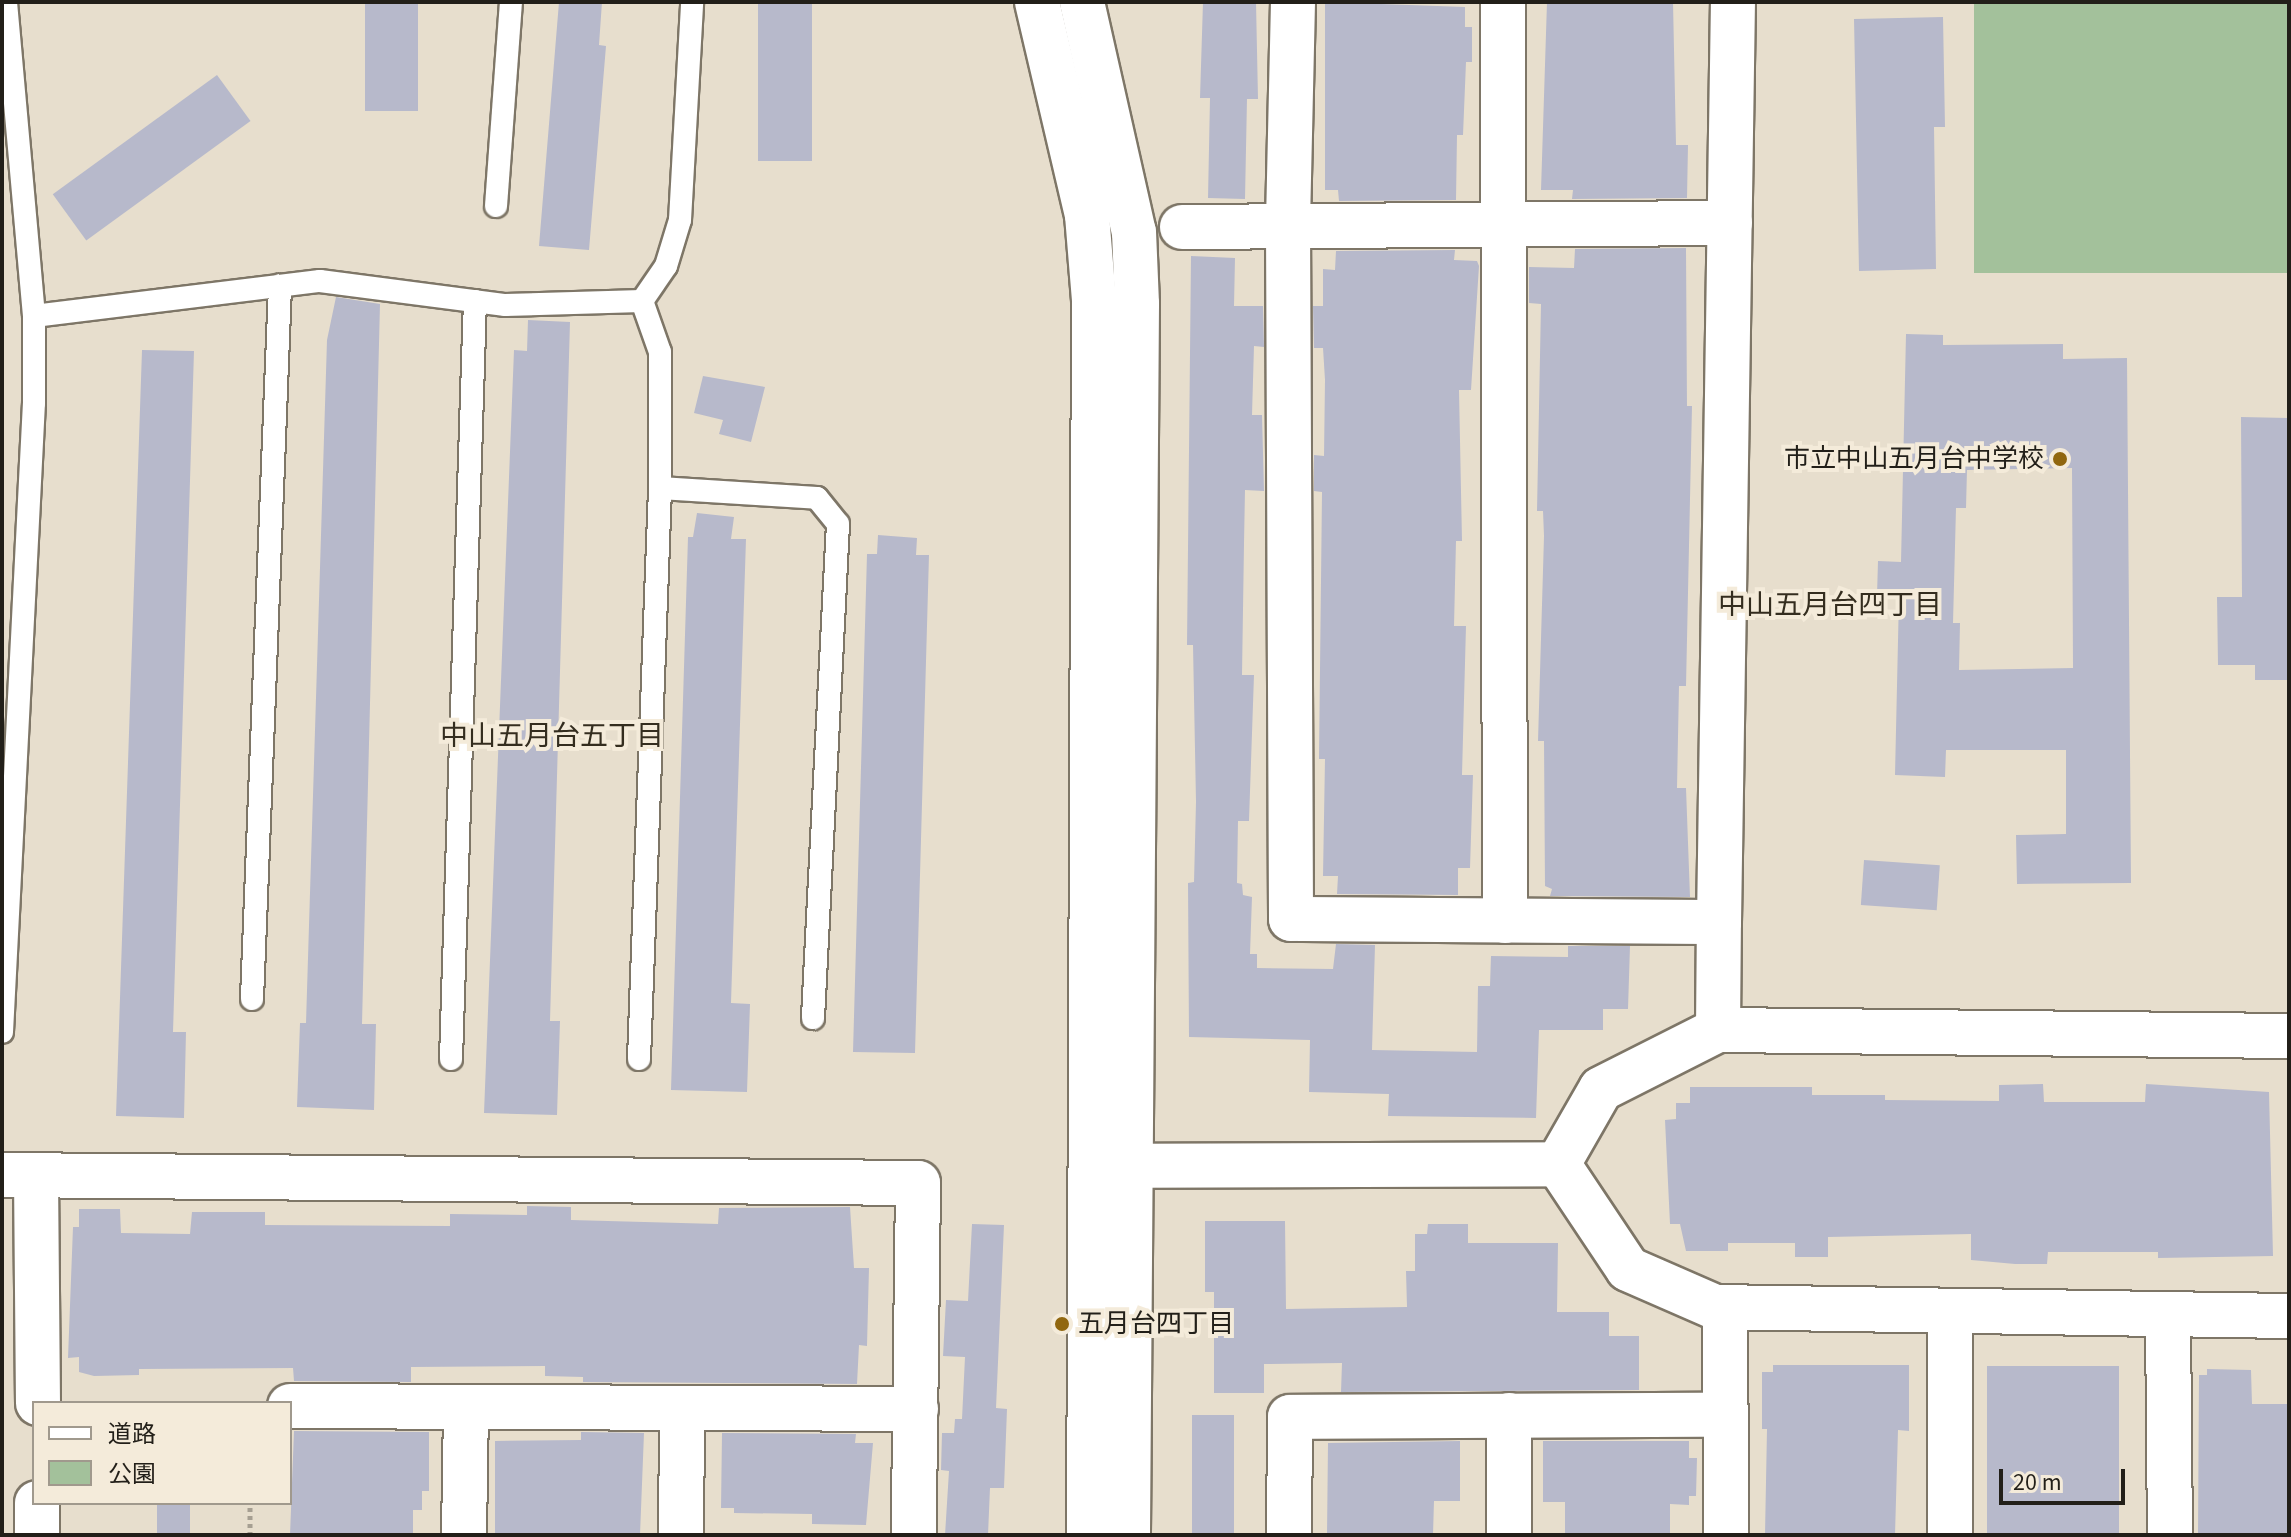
<!DOCTYPE html>
<html>
<head>
<meta charset="utf-8">
<style>
	body { margin:0 }
	#map { position:relative; width:2291px; height:1537px; overflow:hidden; background:#e7decd; font-family:"Source Sans 3","Noto Sans JP",sans-serif }
	div>[style] { position:absolute }
	[style*='--x'] { left:calc(var(--x)*1px); top:calc(var(--y)*1px); width:calc(var(--w)*1px); rotate:calc(var(--a)*1deg) }
	.green>* { inset:0; background:#a3c19b; transform-origin:0 0 }
	.building>* { inset:0; background:#b7b9cb; transform-origin:0 0 }
	.path>* { height:5px; margin-top:-2.5px; transform-origin:0; background:repeating-linear-gradient(90deg,#a69f92 0 4px,transparent 0 8px) }
	.roads { filter:drop-shadow(2px 0 #7e7667) drop-shadow(-2px 0 #7e7667) drop-shadow(0 2px #7e7667) drop-shadow(0 -2px #7e7667) }
	.service>* { height:22px; margin:-11px; padding:0 11px; transform-origin:11px; border-radius:11px; background:#fff }
	.minor>* { height:44px; margin:-22px; padding:0 22px; transform-origin:22px; border-radius:22px; background:#fff }
	.tertiary>* { height:44px; margin:-22px; padding:0 22px; transform-origin:22px; border-radius:22px; background:#fff }
	.dots>* { width:22px; height:22px; translate:-50% -50%; box-sizing:border-box; border:4px solid #f4ebda; border-radius:50% }
	span { translate:-50% -50%; white-space:nowrap; text-align:center; line-height:1.15; -webkit-text-stroke:8px #f4ebda; paint-order:stroke }
	.poi-label { font-size:26px; color:#221f19 }
	.right { translate:-100% -50%; text-align:right }
	.left { translate:0 -50%; text-align:left }
	.neighbourhood-label { font-size:28px; color:#342d1f }
	.frame { position:absolute; inset:0; border:4px solid #221f19; pointer-events:none }
	.legend { position:absolute; left:32px; top:1401px; width:260px; height:104px; box-sizing:border-box; background:#f4ebda; border:2px solid #a0998d; margin:0; padding:10px 14px; list-style:none; font-size:24px; color:#221f19 }
	.legend li { display:flex; align-items:center; gap:16px; height:40px }
	.legend b { width:40px; border:2px solid #a0998d }
	.scale { position:absolute; left:1999px; top:1469px; width:126px; height:36px; box-sizing:border-box; border:4px solid #221f19; border-top:0; padding-left:10px; font-size:24px; line-height:28px; white-space:nowrap; color:#221f19; -webkit-text-stroke:6px #f4ebda; paint-order:stroke }
</style>
</head>
<body>
<div id="map">
	<div class="green">
		<div style="left:1974px;top:2px;width:315px;height:271px"></div>
	</div>
	<div class="building">
		<div style="left:365px;top:2px;width:53px;height:109px"></div>
		<div style="clip-path:polygon(559px 2px,602px 2px,599px 45px,606px 46px,589px 250px,539px 246px)"></div>
		<div style="left:758px;top:2px;width:54px;height:159px"></div>
		<div style="clip-path:polygon(1203px 2px,1256px 2px,1258px 99px,1247px 99px,1245px 199px,1208px 198px,1210px 98px,1200px 98px)"></div>
		<div style="clip-path:polygon(1325px 2px,1465px 7px,1465px 27px,1472px 27px,1472px 62px,1466px 62px,1463px 135px,1457px 135px,1456px 200px,1339px 201px,1338px 190px,1325px 190px)"></div>
		<div style="clip-path:polygon(1547px 2px,1673px 2px,1676px 145px,1688px 145px,1687px 198px,1572px 199px,1573px 190px,1541px 190px)"></div>
		<div style="clip-path:polygon(1943px 17px,1945px 127px,1934px 127px,1936px 269px,1859px 271px,1854px 19px)"></div>
		<div style="left:217px;top:75px;width:57px;height:203px;rotate:54deg"></div>
		<div style="clip-path:polygon(1686px 248px,1687px 406px,1692px 406px,1686px 686px,1679px 686px,1677px 788px,1686px 788px,1690px 897px,1550px 896px,1552px 889px,1545px 886px,1544px 741px,1538px 741px,1544px 536px,1543px 511px,1537px 511px,1541px 304px,1529px 303px,1529px 267px,1574px 268px,1575px 249px)"></div>
		<div style="clip-path:polygon(1455px 250px,1454px 260px,1477px 261px,1479px 266px,1471px 390px,1459px 390px,1462px 541px,1456px 541px,1454px 626px,1466px 626px,1462px 775px,1473px 775px,1470px 868px,1458px 868px,1458px 895px,1337px 894px,1338px 876px,1323px 876px,1325px 759px,1319px 759px,1322px 492px,1314px 491px,1314px 455px,1324px 456px,1325px 380px,1323px 348px,1314px 348px,1313px 306px,1323px 306px,1323px 269px,1335px 270px,1336px 251px)"></div>
		<div style="clip-path:polygon(1191px 256px,1235px 258px,1234px 306px,1263px 306px,1264px 347px,1254px 346px,1252px 415px,1262px 415px,1264px 491px,1245px 490px,1244px 544px,1242px 675px,1254px 675px,1249px 821px,1238px 821px,1237px 883px,1242px 884px,1243px 895px,1252px 897px,1250px 954px,1257px 954px,1257px 968px,1333px 969px,1336px 944px,1375px 945px,1372px 1050px,1477px 1052px,1478px 986px,1490px 986px,1491px 956px,1568px 957px,1568px 946px,1630px 946px,1628px 1009px,1603px 1009px,1603px 1030px,1539px 1030px,1536px 1118px,1388px 1116px,1389px 1094px,1309px 1092px,1310px 1040px,1189px 1037px,1188px 883px,1194px 882px,1196px 802px,1193px 645px,1187px 645px)"></div>
		<div style="clip-path:polygon(336px 297px,380px 304px,362px 1024px,376px 1024px,374px 1110px,297px 1107px,300px 1023px,306px 1023px,327px 340px)"></div>
		<div style="clip-path:polygon(528px 320px,570px 322px,550px 1021px,560px 1021px,557px 1115px,484px 1113px,514px 350px,527px 351px)"></div>
		<div style="clip-path:polygon(evenodd,1906px 334px,1943px 335px,1943px 345px,2063px 344px,2063px 359px,2127px 358px,2131px 883px,2017px 884px,2016px 835px,2066px 834px,2066px 750px,1946px 750px,1945px 777px,1895px 775px,1899px 596px,1877px 595px,1878px 561px,1901px 562px,1906px 334px,2072px 468px,2073px 668px,1959px 670px,1960px 623px,1953px 623px,1956px 508px,1966px 508px,1967px 470px,2072px 468px)"></div>
		<div style="clip-path:polygon(142px 350px,194px 351px,173px 1032px,186px 1032px,184px 1118px,116px 1116px)"></div>
		<div style="clip-path:polygon(703px 376px,765px 387px,751px 442px,719px 434px,723px 420px,694px 413px)"></div>
		<div style="clip-path:polygon(2241px 417px,2289px 418px,2289px 680px,2255px 680px,2255px 665px,2218px 665px,2217px 597px,2242px 597px)"></div>
		<div style="clip-path:polygon(697px 513px,734px 517px,731px 539px,746px 539px,731px 1003px,750px 1004px,747px 1092px,671px 1090px,688px 537px,693px 537px)"></div>
		<div style="clip-path:polygon(878px 535px,917px 538px,916px 555px,929px 555px,915px 1053px,853px 1052px,867px 554px,877px 554px)"></div>
		<div style="left:1864px;top:860px;width:76px;height:45px;rotate:4deg"></div>
		<div style="clip-path:polygon(2043px 1084px,2044px 1102px,2145px 1102px,2146px 1084px,2269px 1092px,2273px 1256px,2158px 1258px,2158px 1252px,2048px 1252px,2047px 1264px,2015px 1264px,1971px 1260px,1971px 1234px,1828px 1237px,1828px 1257px,1795px 1257px,1795px 1243px,1728px 1243px,1728px 1251px,1686px 1251px,1680px 1224px,1670px 1224px,1665px 1120px,1676px 1119px,1676px 1103px,1690px 1103px,1690px 1087px,1812px 1087px,1812px 1095px,1885px 1095px,1885px 1100px,1999px 1101px,1999px 1085px)"></div>
		<div style="clip-path:polygon(527px 1206px,571px 1207px,571px 1220px,718px 1224px,719px 1208px,850px 1207px,854px 1268px,869px 1268px,867px 1346px,859px 1345px,857px 1384px,583px 1382px,583px 1377px,545px 1376px,545px 1366px,411px 1367px,411px 1382px,294px 1381px,293px 1368px,139px 1369px,139px 1375px,94px 1376px,79px 1372px,79px 1357px,68px 1358px,73px 1227px,79px 1227px,79px 1209px,120px 1209px,121px 1233px,190px 1234px,192px 1212px,265px 1212px,265px 1225px,450px 1226px,450px 1214px,527px 1215px)"></div>
		<div style="clip-path:polygon(1205px 1221px,1285px 1221px,1286px 1309px,1407px 1307px,1406px 1271px,1415px 1271px,1415px 1234px,1427px 1234px,1428px 1224px,1468px 1224px,1468px 1243px,1558px 1243px,1557px 1312px,1609px 1312px,1609px 1336px,1639px 1336px,1639px 1390px,1341px 1392px,1342px 1363px,1264px 1364px,1264px 1393px,1214px 1393px,1214px 1292px,1205px 1292px)"></div>
		<div style="clip-path:polygon(972px 1224px,1004px 1225px,996px 1408px,1007px 1409px,1004px 1488px,990px 1488px,988px 1535px,945px 1535px,949px 1471px,941px 1470px,942px 1433px,954px 1433px,955px 1419px,962px 1419px,965px 1357px,943px 1356px,946px 1300px,968px 1301px)"></div>
		<div style="clip-path:polygon(1773px 1365px,1909px 1365px,1909px 1431px,1898px 1430px,1895px 1535px,1765px 1535px,1767px 1429px,1762px 1429px,1762px 1372px,1773px 1372px)"></div>
		<div style="left:1987px;top:1366px;width:132px;height:169px"></div>
		<div style="clip-path:polygon(2207px 1369px,2251px 1370px,2252px 1404px,2289px 1404px,2289px 1535px,2198px 1535px,2199px 1375px,2207px 1375px)"></div>
		<div style="left:1192px;top:1415px;width:42px;height:120px"></div>
		<div style="clip-path:polygon(294px 1431px,429px 1432px,429px 1491px,422px 1491px,422px 1510px,413px 1510px,413px 1535px,290px 1535px)"></div>
		<div style="clip-path:polygon(581px 1432px,644px 1433px,640px 1535px,495px 1535px,495px 1441px,581px 1440px)"></div>
		<div style="clip-path:polygon(722px 1433px,856px 1434px,855px 1443px,873px 1443px,866px 1525px,812px 1524px,812px 1514px,734px 1513px,734px 1508px,721px 1508px)"></div>
		<div style="clip-path:polygon(1460px 1441px,1460px 1501px,1434px 1501px,1433px 1535px,1327px 1535px,1328px 1443px)"></div>
		<div style="clip-path:polygon(1543px 1441px,1689px 1441px,1689px 1458px,1697px 1458px,1696px 1496px,1689px 1496px,1689px 1505px,1670px 1504px,1670px 1535px,1565px 1535px,1565px 1502px,1543px 1502px)"></div>
		<div style="left:157px;top:1503px;width:33px;height:32px"></div>
	</div>
	<div class="path">
		<div style="--x:250;--y:1535;--w:32;--a:-90"></div>
	</div>
	<div class="roads">
		<div class="service">
			<div style="--x:496;--y:206;--w:205;--a:-85.8"></div>
			<div style="--x:642;--y:301;--w:42;--a:-55.6"></div>
			<div style="--x:666;--y:266;--w:48;--a:-73.1"></div>
			<div style="--x:680;--y:220;--w:218;--a:-86.8"></div>
			<div style="--x:34;--y:316;--w:288;--a:-7"></div>
			<div style="--x:320;--y:281;--w:187;--a:7.4"></div>
			<div style="--x:505;--y:305;--w:137;--a:-1.7"></div>
			<div style="--x:642;--y:301;--w:54;--a:70.6"></div>
			<div style="--x:660;--y:352;--w:136;--a:90"></div>
			<div style="--x:660;--y:488;--w:157;--a:3.6"></div>
			<div style="--x:817;--y:498;--w:33;--a:51"></div>
			<div style="--x:838;--y:524;--w:495;--a:92.9"></div>
			<div style="--x:252;--y:999;--w:714;--a:-87.75"></div>
			<div style="--x:2;--y:1032;--w:630;--a:-87.09"></div>
			<div style="--x:34;--y:403;--w:87;--a:-90"></div>
			<div style="--x:34;--y:316;--w:315;--a:-95.1"></div>
			<div style="--x:451;--y:1059;--w:758;--a:-88.19"></div>
			<div style="--x:639;--y:1059;--w:571;--a:-87.89"></div>
		</div>
		<div class="minor">
			<div style="--x:1293;--y:2;--w:224;--a:91.3"></div>
			<div style="--x:1288;--y:226;--w:693;--a:89.75"></div>
			<div style="--x:1291;--y:919;--w:428;--a:0.4"></div>
			<div style="--x:1719;--y:922;--w:920;--a:-89.13"></div>
			<div style="--x:1503;--y:2;--w:919;--a:89.88"></div>
			<div style="--x:1182;--y:227;--w:548;--a:-0.42"></div>
			<div style="--x:1718;--y:1030;--w:108;--a:-89.5"></div>
			<div style="--x:1558;--y:1164;--w:126;--a:56.3"></div>
			<div style="--x:1628;--y:1269;--w:95;--a:23.6"></div>
			<div style="--x:1715;--y:1307;--w:574;--a:0.9"></div>
			<div style="--x:1093;--y:1166;--w:465;--a:-0.2"></div>
			<div style="--x:1558;--y:1164;--w:86;--a:-60.2"></div>
			<div style="--x:1601;--y:1089;--w:131;--a:-26.8"></div>
			<div style="--x:1718;--y:1030;--w:571;--a:0.6"></div>
			<div style="--x:2;--y:1175;--w:916;--a:0.5"></div>
			<div style="--x:918;--y:1183;--w:352;--a:90.7"></div>
			<div style="--x:36;--y:1175;--w:228;--a:89.5"></div>
			<div style="--x:1725;--y:1307;--w:228;--a:89.7"></div>
			<div style="--x:2168;--y:1315;--w:220;--a:89.5"></div>
			<div style="--x:290;--y:1406;--w:626;--a:0.27"></div>
			<div style="--x:1509;--y:1415;--w:120;--a:90"></div>
			<div style="--x:37;--y:1535;--w:32;--a:-90"></div>
			<div style="--x:464;--y:1535;--w:128;--a:-89.1"></div>
			<div style="--x:681;--y:1535;--w:125;--a:-89.5"></div>
			<div style="--x:1289;--y:1535;--w:118;--a:-89.5"></div>
			<div style="--x:1290;--y:1417;--w:436;--a:-0.3"></div>
			<div style="--x:1950;--y:1535;--w:221;--a:-90"></div>
		</div>
		<div class="tertiary">
			<div style="--x:1037;--y:2;--w:219;--a:76.8"></div>
			<div style="--x:1087;--y:215;--w:86;--a:85.3"></div>
			<div style="--x:1094;--y:301;--w:1234;--a:90.23"></div>
			<div style="--x:1082;--y:2;--w:236;--a:77.3"></div>
			<div style="--x:1134;--y:232;--w:72;--a:87.6"></div>
			<div style="--x:1137;--y:304;--w:1231;--a:90.42"></div>
		</div>
	</div>
	<div class="dots">
		<div style="left:2060px;top:459px;background:#91670f"></div>
		<div style="left:1062px;top:1324px;background:#91670f"></div>
	</div>
	<div class="poi-label">
		<span class="right" style="left:2044px;top:459px">市立中山五月台中学校</span>
		<span class="left" style="left:1078px;top:1324px">五月台四丁目</span>
	</div>
	<div class="neighbourhood-label">
		<span style="left:1830px;top:605px">中山五月台四丁目</span>
		<span style="left:552px;top:736px">中山五月台五丁目</span>
	</div>
	<div class="frame"></div>
	<ul class="legend">
	<li><b style="height:10px;background:#fff"></b>道路</li>
	<li><b style="height:22px;background:#a3c19b"></b>公園</li>
	</ul>
	<div class="scale">20 m</div>
</div>
</body>
</html>
